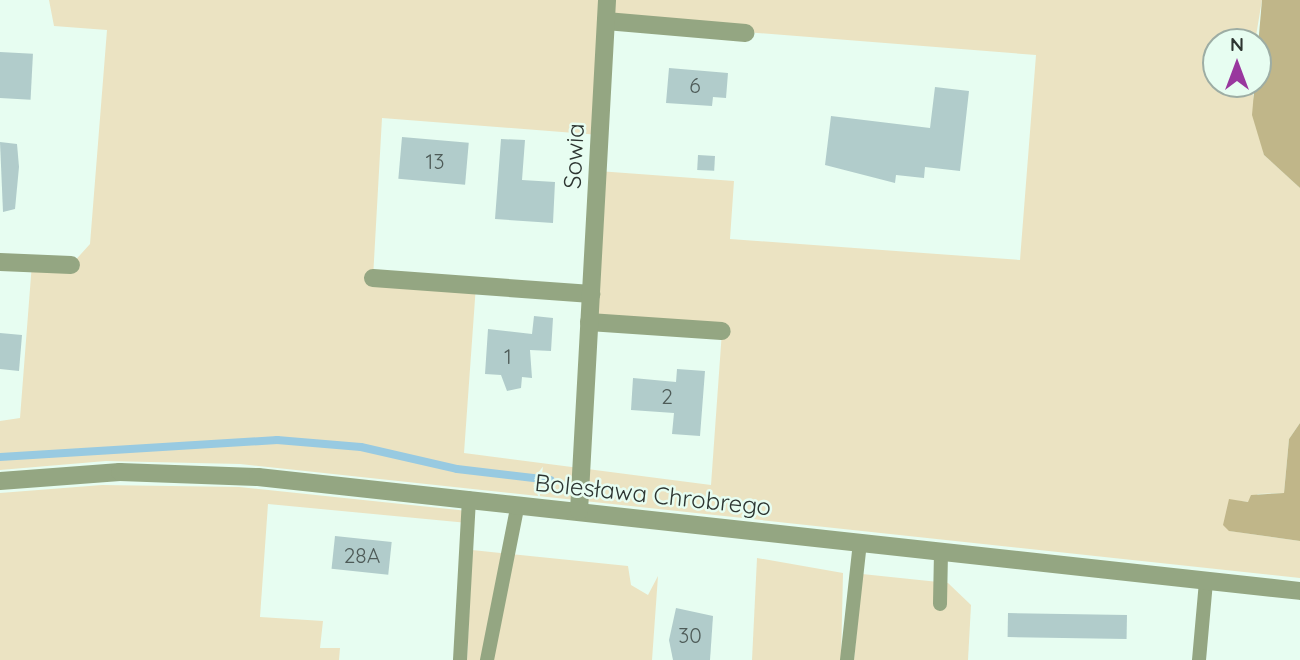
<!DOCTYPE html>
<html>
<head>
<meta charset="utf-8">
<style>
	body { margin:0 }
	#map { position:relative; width:1300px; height:660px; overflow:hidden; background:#e7fdf1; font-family:Quicksand,sans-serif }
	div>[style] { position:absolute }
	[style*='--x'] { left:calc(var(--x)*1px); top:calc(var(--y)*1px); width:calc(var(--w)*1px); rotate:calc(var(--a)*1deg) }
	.green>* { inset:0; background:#ebe3c2 }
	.forest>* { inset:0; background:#c0b689 }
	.stream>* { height:8px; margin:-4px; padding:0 4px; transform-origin:4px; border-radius:4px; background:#98cae1 }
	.building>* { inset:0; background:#b1cccb; transform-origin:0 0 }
	.service>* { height:14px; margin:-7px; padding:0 7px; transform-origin:7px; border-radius:7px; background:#94a682 }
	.minor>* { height:18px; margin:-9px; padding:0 9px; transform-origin:9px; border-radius:9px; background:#94a682 }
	span { translate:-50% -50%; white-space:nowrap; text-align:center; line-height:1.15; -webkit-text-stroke:5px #e7fdf1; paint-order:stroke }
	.number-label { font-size:21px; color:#4e5b58 }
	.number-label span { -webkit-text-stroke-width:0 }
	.street-label { font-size:24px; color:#2d3531 }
	.north { position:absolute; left:1202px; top:28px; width:70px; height:70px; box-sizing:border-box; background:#e7fdf1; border:2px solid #9dada4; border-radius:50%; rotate:0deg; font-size:19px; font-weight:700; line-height:28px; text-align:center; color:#2d3531 }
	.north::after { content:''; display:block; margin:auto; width:24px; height:32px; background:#99379e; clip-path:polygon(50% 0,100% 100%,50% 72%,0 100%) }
</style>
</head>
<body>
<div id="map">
	<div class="green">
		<div style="clip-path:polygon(evenodd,49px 0,1262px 0,1255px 42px,1216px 42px,1216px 84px,1251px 84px,1264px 155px,1300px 188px,1300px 423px,1289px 439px,1284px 493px,1258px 494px,1249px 502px,1230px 500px,1230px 531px,1300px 541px,1300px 578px,240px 464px,106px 461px,0 470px,0 421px,20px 418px,32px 263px,71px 265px,90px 244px,107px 30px,54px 26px,49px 0,606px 21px,1036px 55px,1020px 260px,730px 239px,734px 181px,598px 171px,589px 322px,722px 331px,711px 485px,464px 453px,476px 285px,373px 278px,382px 118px,600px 135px,606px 21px)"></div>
		<div style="clip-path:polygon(102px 485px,239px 487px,468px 511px,468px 523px,268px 504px,260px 617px,323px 621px,320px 648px,340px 648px,339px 660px,0 660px,0 493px)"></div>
		<div style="clip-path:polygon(472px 550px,628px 566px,631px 585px,648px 595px,658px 576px,652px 660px,467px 660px)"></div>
		<div style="clip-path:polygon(757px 558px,843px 573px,841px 660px,752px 660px)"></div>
		<div style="clip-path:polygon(862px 574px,948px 583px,971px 605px,968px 660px,854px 660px)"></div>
	</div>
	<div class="forest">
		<div style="clip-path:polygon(1262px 0,1300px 0,1300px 188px,1264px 155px,1252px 115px)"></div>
		<div style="clip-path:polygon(1300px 423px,1300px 541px,1229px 531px,1223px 525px,1229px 499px,1248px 502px,1251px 495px,1284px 493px,1289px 439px)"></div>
	</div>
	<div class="stream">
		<div style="--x:0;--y:457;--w:278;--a:-3.5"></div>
		<div style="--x:277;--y:440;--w:84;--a:4.8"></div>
		<div style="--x:361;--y:447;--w:98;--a:12.9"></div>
		<div style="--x:457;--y:469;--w:94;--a:6.7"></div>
	</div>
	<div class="building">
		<div style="left:0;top:52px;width:33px;height:46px;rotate:3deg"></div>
		<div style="clip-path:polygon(669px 68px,728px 73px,726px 98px,713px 97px,712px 106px,666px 103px)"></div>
		<div style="clip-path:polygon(935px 87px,969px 91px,960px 171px,925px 167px,924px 178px,896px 175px,895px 183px,825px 165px,831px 116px,930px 128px)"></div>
		<div style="left:402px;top:137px;width:67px;height:42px;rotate:5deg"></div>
		<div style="clip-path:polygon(501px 139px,525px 140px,522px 180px,555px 182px,553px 223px,495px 219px)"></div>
		<div style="clip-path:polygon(0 142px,17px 144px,19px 167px,15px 209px,3px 212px)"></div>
		<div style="left:698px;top:155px;width:17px;height:15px;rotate:3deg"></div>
		<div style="clip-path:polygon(534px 316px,553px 318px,551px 351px,530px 350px,532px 378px,522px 377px,521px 388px,507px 391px,501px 375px,485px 374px,488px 329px,532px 334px)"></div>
		<div style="clip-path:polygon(0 333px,22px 335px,19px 371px,0 369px)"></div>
		<div style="clip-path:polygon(677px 369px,705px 371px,700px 436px,672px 434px,674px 413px,631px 410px,633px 378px,676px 382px)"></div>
		<div style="left:335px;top:536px;width:57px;height:33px;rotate:6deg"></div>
		<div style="clip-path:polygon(676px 608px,713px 616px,710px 660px,673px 660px,669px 640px)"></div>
		<div style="left:1008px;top:613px;width:119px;height:24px;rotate:1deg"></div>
	</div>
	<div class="service">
		<div style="--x:940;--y:604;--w:54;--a:-88.9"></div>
		<div style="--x:460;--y:660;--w:162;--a:-86.8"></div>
		<div style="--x:487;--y:660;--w:159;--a:-78.8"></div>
		<div style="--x:847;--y:660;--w:119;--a:-83.7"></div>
		<div style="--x:1199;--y:660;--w:79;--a:-84.9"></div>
	</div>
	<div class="minor">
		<div style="--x:606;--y:21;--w:140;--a:4.9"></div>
		<div style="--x:0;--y:262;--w:71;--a:2.4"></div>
		<div style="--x:373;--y:278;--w:219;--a:4.2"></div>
		<div style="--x:589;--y:322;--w:133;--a:3.9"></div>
		<div style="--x:0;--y:481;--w:120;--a:-4.3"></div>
		<div style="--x:120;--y:472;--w:138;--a:2.1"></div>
		<div style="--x:258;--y:477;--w:1048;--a:6.24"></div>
		<div style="--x:579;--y:511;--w:512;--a:-86.86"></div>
	</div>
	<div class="number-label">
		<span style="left:695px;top:85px">6</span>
		<span style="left:435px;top:161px">13</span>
		<span style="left:508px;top:356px">1</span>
		<span style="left:667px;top:396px">2</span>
		<span style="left:362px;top:555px">28A</span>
		<span style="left:690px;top:635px">30</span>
	</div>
	<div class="street-label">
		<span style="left:574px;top:156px;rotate:-87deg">Sowia</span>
		<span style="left:653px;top:495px;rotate:6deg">Bolesława Chrobrego</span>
	</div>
	<div class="north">N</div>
</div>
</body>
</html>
